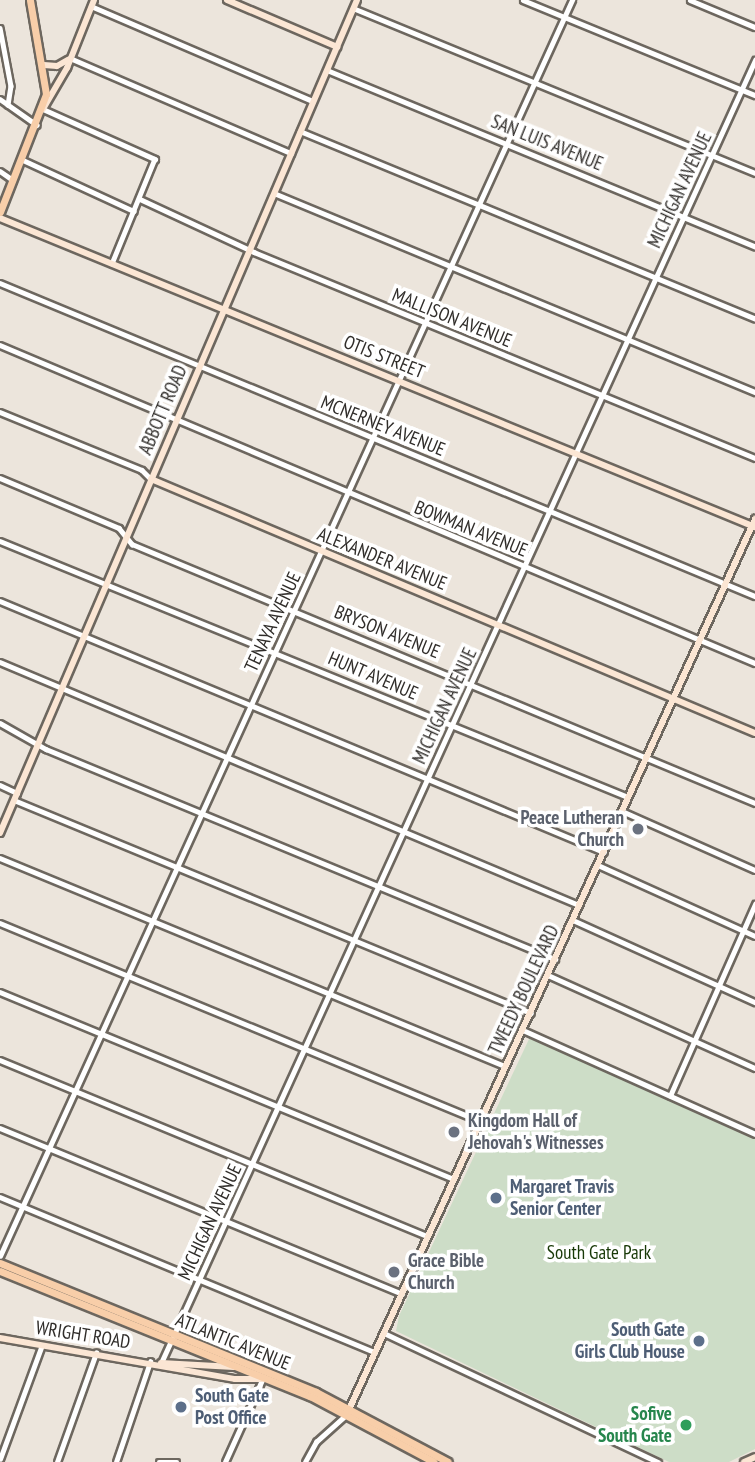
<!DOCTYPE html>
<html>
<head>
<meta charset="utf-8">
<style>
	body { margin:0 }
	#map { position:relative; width:755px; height:1462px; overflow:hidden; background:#ece5dc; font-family:"PT Sans Narrow",sans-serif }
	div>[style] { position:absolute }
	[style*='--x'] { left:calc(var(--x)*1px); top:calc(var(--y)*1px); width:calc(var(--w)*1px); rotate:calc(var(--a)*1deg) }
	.green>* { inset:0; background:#cdddc7 }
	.roads { filter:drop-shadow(2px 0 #6d675f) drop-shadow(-2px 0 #6d675f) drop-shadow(0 2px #6d675f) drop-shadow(0 -2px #6d675f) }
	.street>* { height:4.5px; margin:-2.25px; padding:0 2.25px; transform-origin:2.25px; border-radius:2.25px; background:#fff }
	.secondary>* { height:6px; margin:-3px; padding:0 3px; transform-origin:3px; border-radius:3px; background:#fbe6d4 }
	.primary>* { height:7px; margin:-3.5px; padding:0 3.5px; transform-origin:3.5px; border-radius:3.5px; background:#f8cea9 }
	.dots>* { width:19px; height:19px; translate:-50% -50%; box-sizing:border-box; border:4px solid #fff; border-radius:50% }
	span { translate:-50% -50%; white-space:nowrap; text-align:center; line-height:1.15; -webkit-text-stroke:7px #fff; paint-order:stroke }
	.street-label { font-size:19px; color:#302d2a }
	.worship-label { font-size:19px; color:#5b616d; font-weight:700 }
	.right { translate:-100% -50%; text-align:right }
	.left { translate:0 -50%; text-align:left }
	.service-label { font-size:19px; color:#4e5e75; font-weight:700 }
	.park-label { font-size:19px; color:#183907 }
	.leisure-label { font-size:19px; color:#27864d; font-weight:700 }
</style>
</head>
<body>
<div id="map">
	<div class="green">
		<div style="clip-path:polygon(530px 1037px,755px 1137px,755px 1449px,729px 1462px,669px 1462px,396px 1331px,399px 1316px)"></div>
	</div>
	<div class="roads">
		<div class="street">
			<div style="--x:523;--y:0;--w:251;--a:22.3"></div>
			<div style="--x:690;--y:0;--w:70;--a:22.6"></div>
			<div style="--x:91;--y:6;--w:241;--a:23.2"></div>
			<div style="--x:353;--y:8;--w:435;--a:22.3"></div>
			<div style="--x:0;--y:28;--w:59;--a:79.3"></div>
			<div style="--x:11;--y:86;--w:19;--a:99"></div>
			<div style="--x:70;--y:58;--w:241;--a:23.3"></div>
			<div style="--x:327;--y:70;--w:463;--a:22.4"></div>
			<div style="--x:0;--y:99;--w:45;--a:35.1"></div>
			<div style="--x:43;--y:109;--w:123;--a:24.1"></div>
			<div style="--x:155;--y:159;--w:113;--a:112.3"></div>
			<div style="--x:300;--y:131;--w:492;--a:22.4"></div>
			<div style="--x:23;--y:160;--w:122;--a:24.7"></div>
			<div style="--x:0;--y:171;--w:16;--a:35"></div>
			<div style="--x:274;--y:193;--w:521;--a:22.48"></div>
			<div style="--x:140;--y:199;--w:126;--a:24.9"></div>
			<div style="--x:254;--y:252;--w:542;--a:22.35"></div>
			<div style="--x:0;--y:283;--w:817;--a:22.52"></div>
			<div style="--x:0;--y:345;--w:819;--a:22.84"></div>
			<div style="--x:0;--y:412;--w:153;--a:22.2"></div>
			<div style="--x:142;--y:470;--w:13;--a:45"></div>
			<div style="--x:0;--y:478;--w:129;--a:22.8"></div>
			<div style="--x:119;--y:528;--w:21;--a:51"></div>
			<div style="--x:132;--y:544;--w:675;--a:22.57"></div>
			<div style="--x:0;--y:541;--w:678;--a:22.18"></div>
			<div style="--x:0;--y:601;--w:654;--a:22.57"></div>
			<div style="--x:0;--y:662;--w:628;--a:22.77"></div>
			<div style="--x:0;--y:723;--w:53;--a:29.5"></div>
			<div style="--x:46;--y:749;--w:551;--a:22.42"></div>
			<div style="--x:0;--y:785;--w:19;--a:25"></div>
			<div style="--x:14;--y:800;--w:559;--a:22.39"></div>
			<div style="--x:622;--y:811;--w:145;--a:23.9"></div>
			<div style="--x:0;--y:858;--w:546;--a:22.39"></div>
			<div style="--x:598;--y:865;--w:172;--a:24.3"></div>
			<div style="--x:573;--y:920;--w:200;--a:24.3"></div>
			<div style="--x:0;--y:923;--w:519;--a:22.42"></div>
			<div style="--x:548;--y:975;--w:227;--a:24.2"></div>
			<div style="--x:0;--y:992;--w:491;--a:22.4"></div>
			<div style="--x:523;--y:1030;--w:254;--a:24.1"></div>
			<div style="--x:0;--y:1060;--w:462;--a:22.4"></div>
			<div style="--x:670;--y:1096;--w:210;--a:-66.1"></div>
			<div style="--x:0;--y:1128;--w:435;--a:22.4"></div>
			<div style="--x:0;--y:1197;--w:406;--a:22.5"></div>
			<div style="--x:0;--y:1256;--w:1380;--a:-65.51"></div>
			<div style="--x:384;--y:1333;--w:303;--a:25.2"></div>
			<div style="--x:161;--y:1363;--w:1432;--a:-65.49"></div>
			<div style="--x:0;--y:1459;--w:121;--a:-69.8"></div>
			<div style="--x:57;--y:1462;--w:116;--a:-70.3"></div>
			<div style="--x:116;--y:1462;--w:106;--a:-71.2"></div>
			<div style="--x:159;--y:1462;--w:18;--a:0"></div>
			<div style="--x:225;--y:1462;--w:90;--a:-65.7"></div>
			<div style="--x:305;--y:1462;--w:23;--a:-61"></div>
			<div style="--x:316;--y:1442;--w:40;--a:-42"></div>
		</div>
		<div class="secondary">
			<div style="--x:227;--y:0;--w:120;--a:23.1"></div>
			<div style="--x:44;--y:65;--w:13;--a:4"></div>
			<div style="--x:57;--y:66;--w:13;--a:-29"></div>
			<div style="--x:43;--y:109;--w:48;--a:-59.7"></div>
			<div style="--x:67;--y:68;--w:73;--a:-68.3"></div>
			<div style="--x:0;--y:218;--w:816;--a:22.26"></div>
			<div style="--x:151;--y:479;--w:655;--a:22.81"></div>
			<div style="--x:0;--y:833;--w:906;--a:-66.8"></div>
			<div style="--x:0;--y:1338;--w:239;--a:9.9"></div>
			<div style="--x:235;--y:1379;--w:27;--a:0"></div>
			<div style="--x:161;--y:1363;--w:73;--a:3.1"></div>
			<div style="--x:347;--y:1414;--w:984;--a:-65.49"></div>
			<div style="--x:744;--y:1462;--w:12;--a:-24"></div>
		</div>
		<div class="primary">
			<div style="--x:0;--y:212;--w:127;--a:-68.7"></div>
			<div style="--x:46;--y:94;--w:95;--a:-99.7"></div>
			<div style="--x:0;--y:1263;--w:341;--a:22.2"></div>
			<div style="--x:316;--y:1392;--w:149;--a:27.9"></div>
			<div style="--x:0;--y:1271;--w:334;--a:22"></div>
			<div style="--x:310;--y:1396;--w:140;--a:28"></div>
		</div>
	</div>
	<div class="dots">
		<div style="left:638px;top:829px;background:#6b7280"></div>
		<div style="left:454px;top:1132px;background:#6b7280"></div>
		<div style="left:496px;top:1198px;background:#5c6f8a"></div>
		<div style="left:394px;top:1272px;background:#6b7280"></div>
		<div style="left:699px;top:1341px;background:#5c6f8a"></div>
		<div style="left:181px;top:1407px;background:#5c6f8a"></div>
		<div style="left:686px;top:1425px;background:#2e9e5b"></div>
	</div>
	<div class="street-label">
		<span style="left:547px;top:143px;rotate:22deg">SAN LUIS AVENUE</span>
		<span style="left:680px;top:190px;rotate:-65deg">MICHIGAN AVENUE</span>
		<span style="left:452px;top:318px;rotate:22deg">MALLISON AVENUE</span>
		<span style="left:384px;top:357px;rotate:22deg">OTIS STREET</span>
		<span style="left:163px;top:410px;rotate:-67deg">ABBOTT ROAD</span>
		<span style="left:383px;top:426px;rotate:22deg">MCNERNEY AVENUE</span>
		<span style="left:471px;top:529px;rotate:22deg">BOWMAN AVENUE</span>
		<span style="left:382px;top:559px;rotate:22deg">ALEXANDER AVENUE</span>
		<span style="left:273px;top:622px;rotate:-65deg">TENAYA AVENUE</span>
		<span style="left:387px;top:632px;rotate:22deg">BRYSON AVENUE</span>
		<span style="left:373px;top:676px;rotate:23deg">HUNT AVENUE</span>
		<span style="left:445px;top:706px;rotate:-65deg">MICHIGAN AVENUE</span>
		<span style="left:524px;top:990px;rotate:-65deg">TWEEDY BOULEVARD</span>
		<span style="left:210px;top:1222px;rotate:-65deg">MICHIGAN AVENUE</span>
		<span style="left:83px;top:1335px;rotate:9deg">WRIGHT ROAD</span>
		<span style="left:233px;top:1342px;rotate:22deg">ATLANTIC AVENUE</span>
	</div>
	<div class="worship-label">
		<span class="right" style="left:624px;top:829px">Peace Lutheran<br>Church</span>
		<span class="left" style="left:468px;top:1132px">Kingdom Hall of<br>Jehovah's Witnesses</span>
		<span class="left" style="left:408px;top:1272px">Grace Bible<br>Church</span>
	</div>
	<div class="service-label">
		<span class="left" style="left:510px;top:1198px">Margaret Travis<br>Senior Center</span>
		<span class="right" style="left:685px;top:1341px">South Gate<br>Girls Club House</span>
		<span class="left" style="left:195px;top:1407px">South Gate<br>Post Office</span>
	</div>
	<div class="park-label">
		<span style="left:599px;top:1253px">South Gate Park</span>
	</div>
	<div class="leisure-label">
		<span class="right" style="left:672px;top:1425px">Sofive<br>South Gate</span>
	</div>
</div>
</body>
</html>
